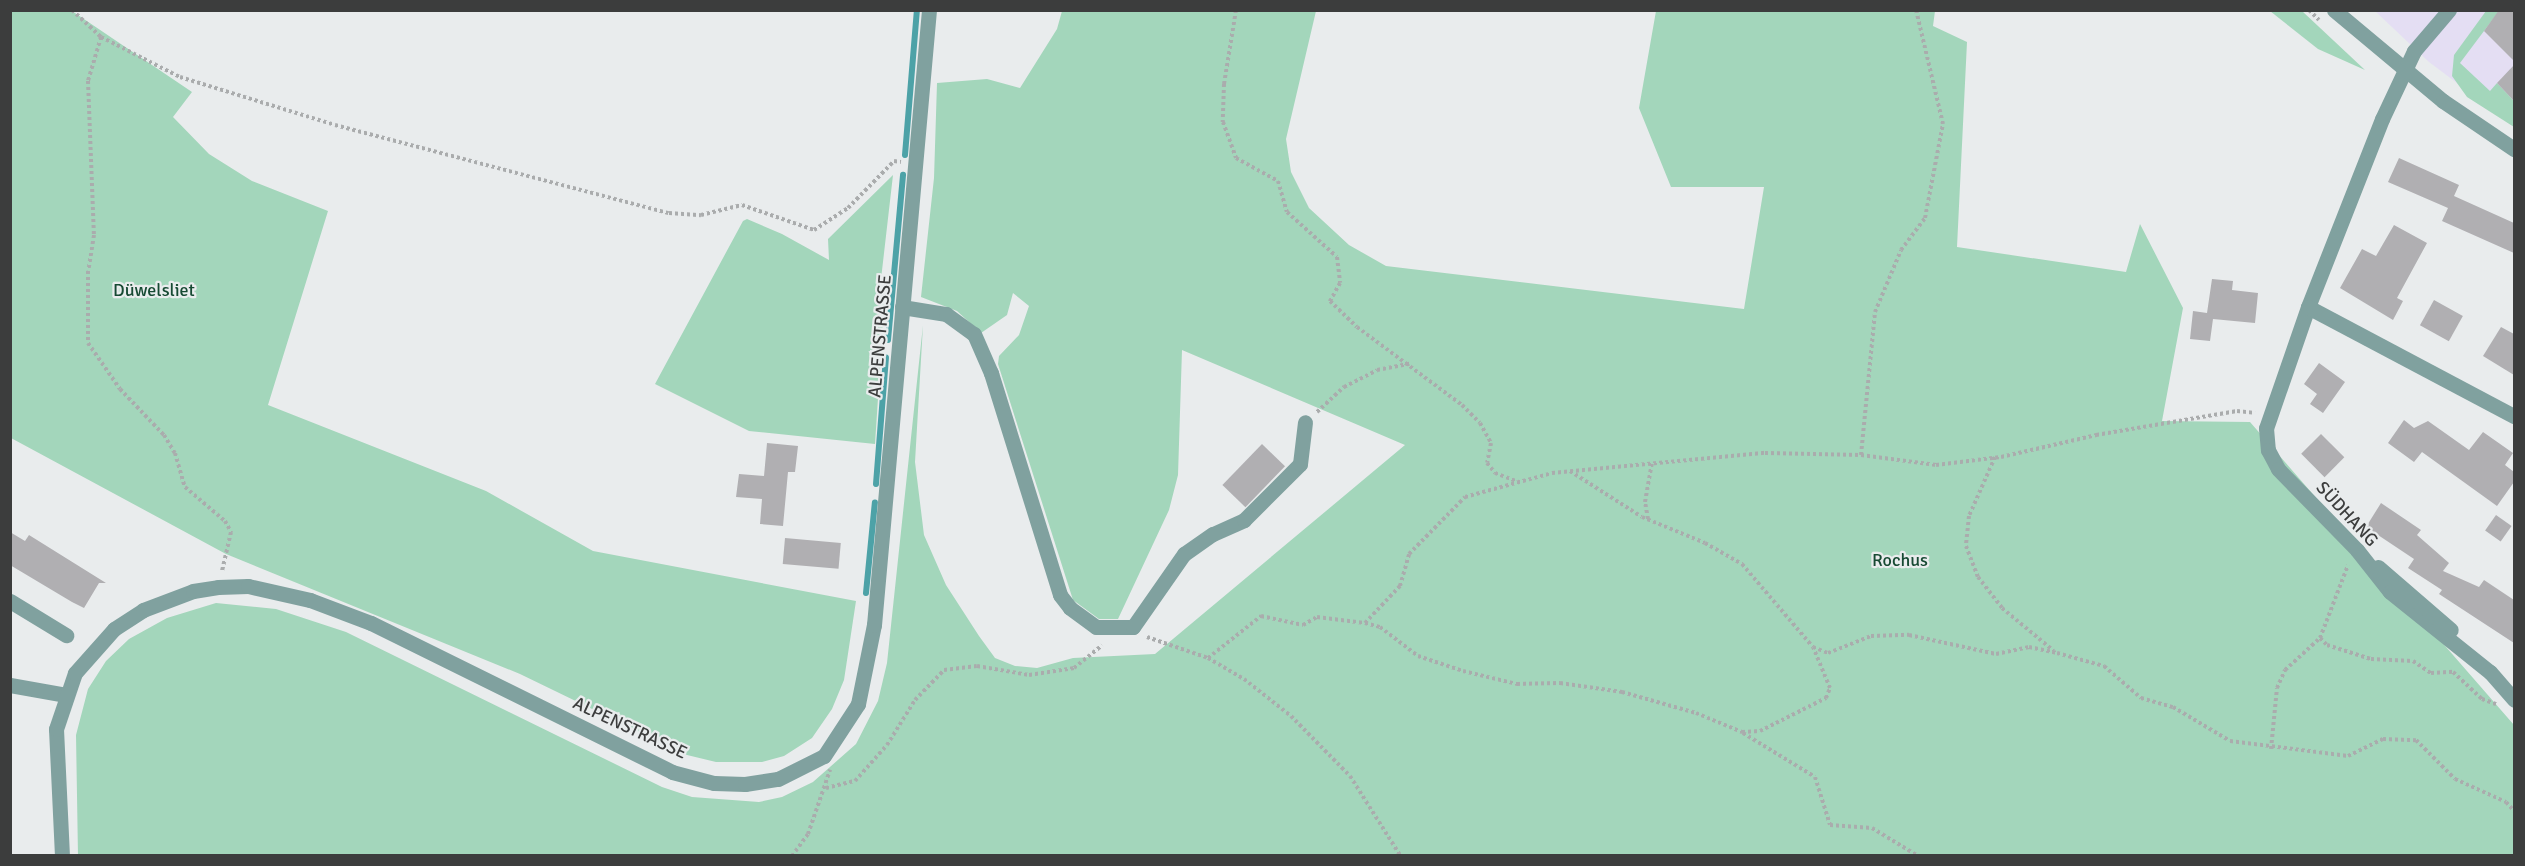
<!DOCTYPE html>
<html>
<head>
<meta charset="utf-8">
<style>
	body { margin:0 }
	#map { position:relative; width:2525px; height:866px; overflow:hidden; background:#e9eced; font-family:Signika,sans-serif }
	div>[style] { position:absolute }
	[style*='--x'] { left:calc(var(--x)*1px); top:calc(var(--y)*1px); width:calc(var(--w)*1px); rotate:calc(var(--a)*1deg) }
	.industrial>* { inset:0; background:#e4def3 }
	.green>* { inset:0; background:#a3d6bb }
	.stream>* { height:6px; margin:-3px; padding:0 3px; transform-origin:3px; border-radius:3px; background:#4da2a7 }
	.building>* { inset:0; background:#b0afb2; transform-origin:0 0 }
	.path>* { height:4px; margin-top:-2px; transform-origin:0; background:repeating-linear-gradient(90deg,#aaacad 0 3px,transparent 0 6px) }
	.minor>* { height:15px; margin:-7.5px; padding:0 7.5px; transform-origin:7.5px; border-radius:7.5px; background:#80a19f }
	span { translate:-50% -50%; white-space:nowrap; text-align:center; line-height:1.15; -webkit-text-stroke:4.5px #e9eced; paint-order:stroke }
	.park-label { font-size:18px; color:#174a33 }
	.street-label { font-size:18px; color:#3c3d3d }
	.frame { position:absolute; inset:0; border:12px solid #3c3d3d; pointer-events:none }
</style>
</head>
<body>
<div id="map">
	<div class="industrial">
		<div style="clip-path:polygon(2375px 11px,2514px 11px,2514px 126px,2429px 62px)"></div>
	</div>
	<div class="green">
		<div style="clip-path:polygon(10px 11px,72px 11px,192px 92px,173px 117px,209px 154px,252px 181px,328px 211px,268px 405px,486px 491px,593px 551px,856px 601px,844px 680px,832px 709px,812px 738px,784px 756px,762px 762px,716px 762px,687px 755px,520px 674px,226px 554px,11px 438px)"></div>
		<div style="clip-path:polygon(1062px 11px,1316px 11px,1286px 139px,1291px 172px,1309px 208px,1349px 245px,1386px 266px,1744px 309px,1764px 187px,1671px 187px,1639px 108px,1656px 11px,1935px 11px,1933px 26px,1967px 42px,1957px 247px,2126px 272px,2140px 224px,2183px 308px,2162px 421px,2250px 422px,2514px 725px,2514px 855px,78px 856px,76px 735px,88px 689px,106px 661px,129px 639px,167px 618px,216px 603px,276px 609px,346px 632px,662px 787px,692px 797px,759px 802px,782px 797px,813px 782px,856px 744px,878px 701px,887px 663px,923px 325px,915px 462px,924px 535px,946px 585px,979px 636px,995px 658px,1015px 666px,1037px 668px,1073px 658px,1155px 654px,1405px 445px,1182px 350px,1178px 475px,1169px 510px,1118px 619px,1099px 619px,1073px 600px,998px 364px,999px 356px,1019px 335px,1029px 306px,1013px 293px,1007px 315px,981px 333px,957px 311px,921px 297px,934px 178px,937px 83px,987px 79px,1020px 88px,1057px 29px)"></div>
		<div style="clip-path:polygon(2270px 11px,2302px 11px,2365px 70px,2318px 49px)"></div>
		<div style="clip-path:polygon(2486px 11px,2499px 11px,2460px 63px,2490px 91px,2497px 83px,2514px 101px,2514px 127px,2467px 97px,2452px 76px,2454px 55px)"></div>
		<div style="clip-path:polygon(893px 175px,880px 288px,885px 291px,875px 444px,749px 431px,655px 384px,743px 221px,747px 219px,782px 234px,829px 260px,828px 239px)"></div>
	</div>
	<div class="stream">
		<div style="--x:905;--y:155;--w:145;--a:-85.3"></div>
		<div style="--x:888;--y:340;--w:166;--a:-84.8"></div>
		<div style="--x:876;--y:484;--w:127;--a:-85.5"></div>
		<div style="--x:866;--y:593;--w:91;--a:-84.4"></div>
	</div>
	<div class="building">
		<div style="clip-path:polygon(2499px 10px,2514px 10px,2514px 61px,2484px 31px)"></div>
		<div style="clip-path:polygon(2514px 65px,2514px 101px,2497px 83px)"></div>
		<div style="clip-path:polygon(2399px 158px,2459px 185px,2454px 196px,2514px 223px,2514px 253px,2442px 221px,2448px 208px,2388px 182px)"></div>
		<div style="clip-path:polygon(2394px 225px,2427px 243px,2397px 298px,2403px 301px,2393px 320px,2340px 288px,2362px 249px,2376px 256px)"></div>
		<div style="clip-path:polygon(2212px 279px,2233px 281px,2232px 290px,2258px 293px,2255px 323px,2213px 319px,2210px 341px,2190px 339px,2193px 311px,2207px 313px)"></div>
		<div style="left:2434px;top:300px;width:33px;height:29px;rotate:29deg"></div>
		<div style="clip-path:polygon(2501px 327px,2514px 334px,2514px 375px,2483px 356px)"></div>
		<div style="clip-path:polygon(2319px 363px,2345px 382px,2323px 413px,2310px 404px,2317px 394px,2304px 384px)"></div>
		<div style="clip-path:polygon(2404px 420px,2414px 428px,2428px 421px,2469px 450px,2483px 432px,2513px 453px,2505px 465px,2514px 472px,2514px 482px,2497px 506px,2422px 452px,2414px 462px,2388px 443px)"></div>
		<div style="left:2321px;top:434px;width:33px;height:28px;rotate:45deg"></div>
		<div style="clip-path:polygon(767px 443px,798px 446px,795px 472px,788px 472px,783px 526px,760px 524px,762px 499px,736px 497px,739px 474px,764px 476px)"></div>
		<div style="left:1262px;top:444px;width:32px;height:57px;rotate:44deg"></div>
		<div style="clip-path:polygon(2381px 503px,2421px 530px,2417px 535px,2449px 563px,2443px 571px,2479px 587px,2484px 580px,2514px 600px,2514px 643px,2439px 594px,2442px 590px,2408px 568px,2414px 559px,2366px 527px)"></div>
		<div style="left:2496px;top:515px;width:19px;height:19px;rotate:35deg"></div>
		<div style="clip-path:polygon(10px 532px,25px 541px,29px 535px,106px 583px,99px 583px,84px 608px,72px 602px,10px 565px)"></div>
		<div style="left:785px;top:538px;width:56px;height:26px;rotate:5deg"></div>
	</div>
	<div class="path">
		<div style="--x:72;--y:10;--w:40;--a:43"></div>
		<div style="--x:101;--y:37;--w:89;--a:26.9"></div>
		<div style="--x:180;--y:77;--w:162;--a:17.2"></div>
		<div style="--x:335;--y:125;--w:345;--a:14.8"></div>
		<div style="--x:669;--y:213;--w:32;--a:4"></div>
		<div style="--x:701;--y:215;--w:42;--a:-13.7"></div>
		<div style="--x:742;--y:205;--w:76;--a:19.1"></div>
		<div style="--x:814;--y:230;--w:40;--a:-32.9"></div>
		<div style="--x:848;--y:208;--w:66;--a:-45.6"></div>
		<div style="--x:894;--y:161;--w:7;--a:8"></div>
		<div style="--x:1236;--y:10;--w:75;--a:99.2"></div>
		<div style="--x:1224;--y:84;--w:38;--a:92"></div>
		<div style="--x:1223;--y:122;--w:38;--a:70"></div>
		<div style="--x:1236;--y:158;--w:48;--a:28.7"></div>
		<div style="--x:1278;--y:181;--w:32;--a:74"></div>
		<div style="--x:1287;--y:212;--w:67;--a:42"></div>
		<div style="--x:1337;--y:257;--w:26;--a:83"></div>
		<div style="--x:1340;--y:283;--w:21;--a:119"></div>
		<div style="--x:1330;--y:301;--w:37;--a:44"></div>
		<div style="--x:1357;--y:327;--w:131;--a:36.6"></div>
		<div style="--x:1462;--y:405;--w:25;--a:45"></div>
		<div style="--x:1480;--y:423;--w:23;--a:61"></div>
		<div style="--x:1491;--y:443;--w:20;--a:101"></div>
		<div style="--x:1487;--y:463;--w:13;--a:51"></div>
		<div style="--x:1495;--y:473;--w:25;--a:21"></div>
		<div style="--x:2309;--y:10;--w:14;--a:45"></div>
		<div style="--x:101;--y:37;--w:46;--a:106.5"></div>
		<div style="--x:88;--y:81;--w:154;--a:87.8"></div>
		<div style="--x:94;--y:235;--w:36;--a:99"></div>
		<div style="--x:88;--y:271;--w:72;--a:90"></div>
		<div style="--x:88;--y:343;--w:56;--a:55.2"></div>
		<div style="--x:120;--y:389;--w:64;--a:46.3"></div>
		<div style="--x:164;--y:435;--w:21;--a:59"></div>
		<div style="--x:175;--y:453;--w:35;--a:74"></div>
		<div style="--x:185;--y:487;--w:52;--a:40.4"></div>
		<div style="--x:225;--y:521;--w:13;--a:61"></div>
		<div style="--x:231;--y:532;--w:40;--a:103"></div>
		<div style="--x:1317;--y:412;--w:37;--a:-43"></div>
		<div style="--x:1344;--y:387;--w:37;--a:-27"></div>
		<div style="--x:1377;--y:370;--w:33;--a:-11"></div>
		<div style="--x:1861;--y:455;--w:144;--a:-84.4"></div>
		<div style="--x:1875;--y:312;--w:67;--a:-67.2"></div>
		<div style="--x:1901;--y:250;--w:40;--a:-53"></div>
		<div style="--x:1925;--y:218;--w:96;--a:-79.2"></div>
		<div style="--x:1943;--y:124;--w:117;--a:-103.3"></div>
		<div style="--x:1995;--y:457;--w:64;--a:113.8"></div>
		<div style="--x:1969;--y:516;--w:30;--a:96"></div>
		<div style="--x:1966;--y:546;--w:33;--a:69"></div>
		<div style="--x:1978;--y:577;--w:39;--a:52"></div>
		<div style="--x:2002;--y:608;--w:67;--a:39.6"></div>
		<div style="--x:1570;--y:471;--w:85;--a:32.6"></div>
		<div style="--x:1642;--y:517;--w:68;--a:22.4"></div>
		<div style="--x:1705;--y:543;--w:43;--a:29.6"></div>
		<div style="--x:1742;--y:564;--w:109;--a:49.5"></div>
		<div style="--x:1813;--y:647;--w:16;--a:22"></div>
		<div style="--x:1828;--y:653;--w:46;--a:-21.6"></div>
		<div style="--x:1871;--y:636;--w:38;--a:-2"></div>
		<div style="--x:1909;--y:635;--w:89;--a:12.3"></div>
		<div style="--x:1996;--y:654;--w:34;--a:-12"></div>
		<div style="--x:2029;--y:647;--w:29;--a:12"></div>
		<div style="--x:2057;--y:653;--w:49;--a:15.5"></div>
		<div style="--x:2104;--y:666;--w:49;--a:40.9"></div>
		<div style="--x:2141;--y:698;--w:33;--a:16"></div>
		<div style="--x:2173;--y:707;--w:66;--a:30.8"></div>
		<div style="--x:2230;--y:741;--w:119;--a:7.2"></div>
		<div style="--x:2348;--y:756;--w:39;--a:-26"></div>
		<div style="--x:2383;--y:739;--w:33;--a:2"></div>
		<div style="--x:2416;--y:740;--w:55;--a:45"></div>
		<div style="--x:2455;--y:779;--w:56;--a:24.3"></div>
		<div style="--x:2506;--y:802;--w:12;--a:48"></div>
		<div style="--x:1648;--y:519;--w:17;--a:-100"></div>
		<div style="--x:1645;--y:502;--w:40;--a:-80"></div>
		<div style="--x:1365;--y:623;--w:16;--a:15"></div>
		<div style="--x:1380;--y:627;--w:48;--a:37.3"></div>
		<div style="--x:1418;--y:656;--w:47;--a:18.4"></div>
		<div style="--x:1463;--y:671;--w:56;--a:13.5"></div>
		<div style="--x:1517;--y:684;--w:43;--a:-1.3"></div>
		<div style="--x:1560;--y:683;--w:63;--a:8.3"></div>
		<div style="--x:1622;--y:692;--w:77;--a:15.8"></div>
		<div style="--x:1696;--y:713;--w:50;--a:22.4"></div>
		<div style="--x:1742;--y:732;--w:18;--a:-3"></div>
		<div style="--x:1760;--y:731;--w:74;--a:-26.6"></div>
		<div style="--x:1826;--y:698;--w:11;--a:-68"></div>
		<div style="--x:1830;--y:688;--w:44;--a:-112.5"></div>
		<div style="--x:1147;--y:637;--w:65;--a:19"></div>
		<div style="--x:1208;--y:658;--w:42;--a:30.3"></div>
		<div style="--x:1244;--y:679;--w:60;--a:38.2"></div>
		<div style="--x:1291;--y:716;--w:84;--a:45.5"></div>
		<div style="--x:1350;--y:776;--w:93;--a:57.7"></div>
		<div style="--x:2320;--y:638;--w:10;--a:45"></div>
		<div style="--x:2327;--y:645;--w:46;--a:17.7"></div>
		<div style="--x:2371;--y:659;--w:42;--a:2.7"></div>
		<div style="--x:2413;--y:661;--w:22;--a:34"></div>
		<div style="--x:2431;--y:673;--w:22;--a:-3"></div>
		<div style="--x:2453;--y:672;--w:40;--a:43"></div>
		<div style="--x:2482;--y:699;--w:15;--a:20"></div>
		<div style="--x:1208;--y:658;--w:68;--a:-38.4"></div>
		<div style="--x:1261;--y:616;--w:43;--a:12.1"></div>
		<div style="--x:1303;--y:625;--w:16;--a:-30"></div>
		<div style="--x:1317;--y:617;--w:48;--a:7.1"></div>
		<div style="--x:1365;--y:623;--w:51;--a:-46.6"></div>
		<div style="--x:1400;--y:586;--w:33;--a:-74"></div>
		<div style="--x:1409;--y:554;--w:80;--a:-45.5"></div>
		<div style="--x:1465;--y:497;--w:90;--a:-15.4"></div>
		<div style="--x:1552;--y:473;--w:214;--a:-5.4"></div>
		<div style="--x:1765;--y:453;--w:96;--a:1.2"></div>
		<div style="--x:1861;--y:455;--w:76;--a:7.6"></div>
		<div style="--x:1936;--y:465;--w:65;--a:-7"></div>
		<div style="--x:2001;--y:457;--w:98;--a:-13"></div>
		<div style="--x:2096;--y:435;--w:143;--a:-9.7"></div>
		<div style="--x:2237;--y:411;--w:18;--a:6"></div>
		<div style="--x:1743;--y:733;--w:84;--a:31.4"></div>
		<div style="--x:1815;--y:777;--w:50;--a:72.6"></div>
		<div style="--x:1830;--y:825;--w:42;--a:4.1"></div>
		<div style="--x:1872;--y:828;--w:54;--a:31.3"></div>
		<div style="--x:2271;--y:749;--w:61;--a:-84.4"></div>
		<div style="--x:2277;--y:688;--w:20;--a:-66"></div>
		<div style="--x:2285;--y:670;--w:47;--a:-42.4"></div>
		<div style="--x:2320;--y:638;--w:78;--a:-69"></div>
		<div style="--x:826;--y:788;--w:30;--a:-14"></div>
		<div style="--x:855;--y:781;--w:48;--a:-48.4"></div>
		<div style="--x:887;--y:745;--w:53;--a:-58.1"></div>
		<div style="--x:915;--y:700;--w:42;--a:-46"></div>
		<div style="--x:944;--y:670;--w:33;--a:-7"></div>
		<div style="--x:977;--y:666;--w:53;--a:9.8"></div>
		<div style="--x:1029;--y:675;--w:46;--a:-8.8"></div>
		<div style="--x:1074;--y:668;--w:36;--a:-39"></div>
		<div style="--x:792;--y:856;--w:27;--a:-54"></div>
		<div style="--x:808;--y:834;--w:68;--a:-71"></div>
	</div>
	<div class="minor">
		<div style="--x:2334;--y:10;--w:142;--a:39.9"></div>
		<div style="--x:2443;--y:101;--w:86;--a:34.1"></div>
		<div style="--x:2449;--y:10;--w:54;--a:130.5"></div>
		<div style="--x:2414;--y:51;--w:75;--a:115.2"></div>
		<div style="--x:2382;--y:119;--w:202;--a:111.5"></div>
		<div style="--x:2308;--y:307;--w:128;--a:109.1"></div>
		<div style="--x:2266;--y:428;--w:22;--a:85"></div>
		<div style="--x:2268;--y:450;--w:21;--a:62"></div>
		<div style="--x:2278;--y:469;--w:113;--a:45.7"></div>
		<div style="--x:2357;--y:550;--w:53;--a:51.8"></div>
		<div style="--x:2390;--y:592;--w:128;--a:38.7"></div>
		<div style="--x:2490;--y:672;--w:37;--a:49"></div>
		<div style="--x:902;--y:307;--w:45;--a:9"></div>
		<div style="--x:946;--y:314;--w:34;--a:36"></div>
		<div style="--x:974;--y:334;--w:43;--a:66.4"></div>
		<div style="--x:991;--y:373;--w:232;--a:72.7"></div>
		<div style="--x:1060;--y:595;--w:16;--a:52"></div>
		<div style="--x:1070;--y:608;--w:32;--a:36"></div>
		<div style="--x:1096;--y:627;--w:37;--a:0"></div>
		<div style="--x:1133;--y:627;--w:89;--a:-55.1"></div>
		<div style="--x:1184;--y:554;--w:35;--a:-35"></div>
		<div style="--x:1213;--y:534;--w:34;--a:-24"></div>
		<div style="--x:1244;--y:520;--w:79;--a:-45"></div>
		<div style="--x:1300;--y:464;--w:42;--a:-83.2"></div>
		<div style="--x:2308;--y:307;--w:233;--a:27.9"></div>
		<div style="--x:2378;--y:567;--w:96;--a:40.8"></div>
		<div style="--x:10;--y:601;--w:66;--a:31.3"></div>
		<div style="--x:10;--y:685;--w:57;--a:10.1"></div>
		<div style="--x:62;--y:856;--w:127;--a:-92.7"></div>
		<div style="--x:56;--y:729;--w:59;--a:-71.3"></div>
		<div style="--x:75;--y:673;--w:59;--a:-48.4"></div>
		<div style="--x:114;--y:629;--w:35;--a:-33"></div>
		<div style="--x:143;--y:610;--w:53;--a:-20.8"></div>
		<div style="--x:193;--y:591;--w:25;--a:-9"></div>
		<div style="--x:218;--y:587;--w:30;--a:-2"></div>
		<div style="--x:248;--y:586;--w:64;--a:12.7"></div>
		<div style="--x:310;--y:600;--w:65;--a:20.7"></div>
		<div style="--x:371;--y:623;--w:336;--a:26.3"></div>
		<div style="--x:672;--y:772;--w:43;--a:14.7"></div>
		<div style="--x:714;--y:783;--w:31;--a:2"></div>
		<div style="--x:745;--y:784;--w:33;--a:-9"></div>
		<div style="--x:778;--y:779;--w:51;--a:-26.6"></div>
		<div style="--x:824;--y:756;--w:62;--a:-56.8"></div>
		<div style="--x:858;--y:704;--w:81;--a:-78.6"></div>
		<div style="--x:874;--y:625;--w:617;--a:-84.89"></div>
	</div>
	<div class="park-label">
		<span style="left:154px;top:290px">Düwelsliet</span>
		<span style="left:1900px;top:560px">Rochus</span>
	</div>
	<div class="street-label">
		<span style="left:880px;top:336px;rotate:-85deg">ALPENSTRASSE</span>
		<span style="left:2347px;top:514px;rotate:47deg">SÜDHANG</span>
		<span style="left:630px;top:728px;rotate:25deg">ALPENSTRASSE</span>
	</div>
	<div class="frame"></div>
</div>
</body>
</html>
